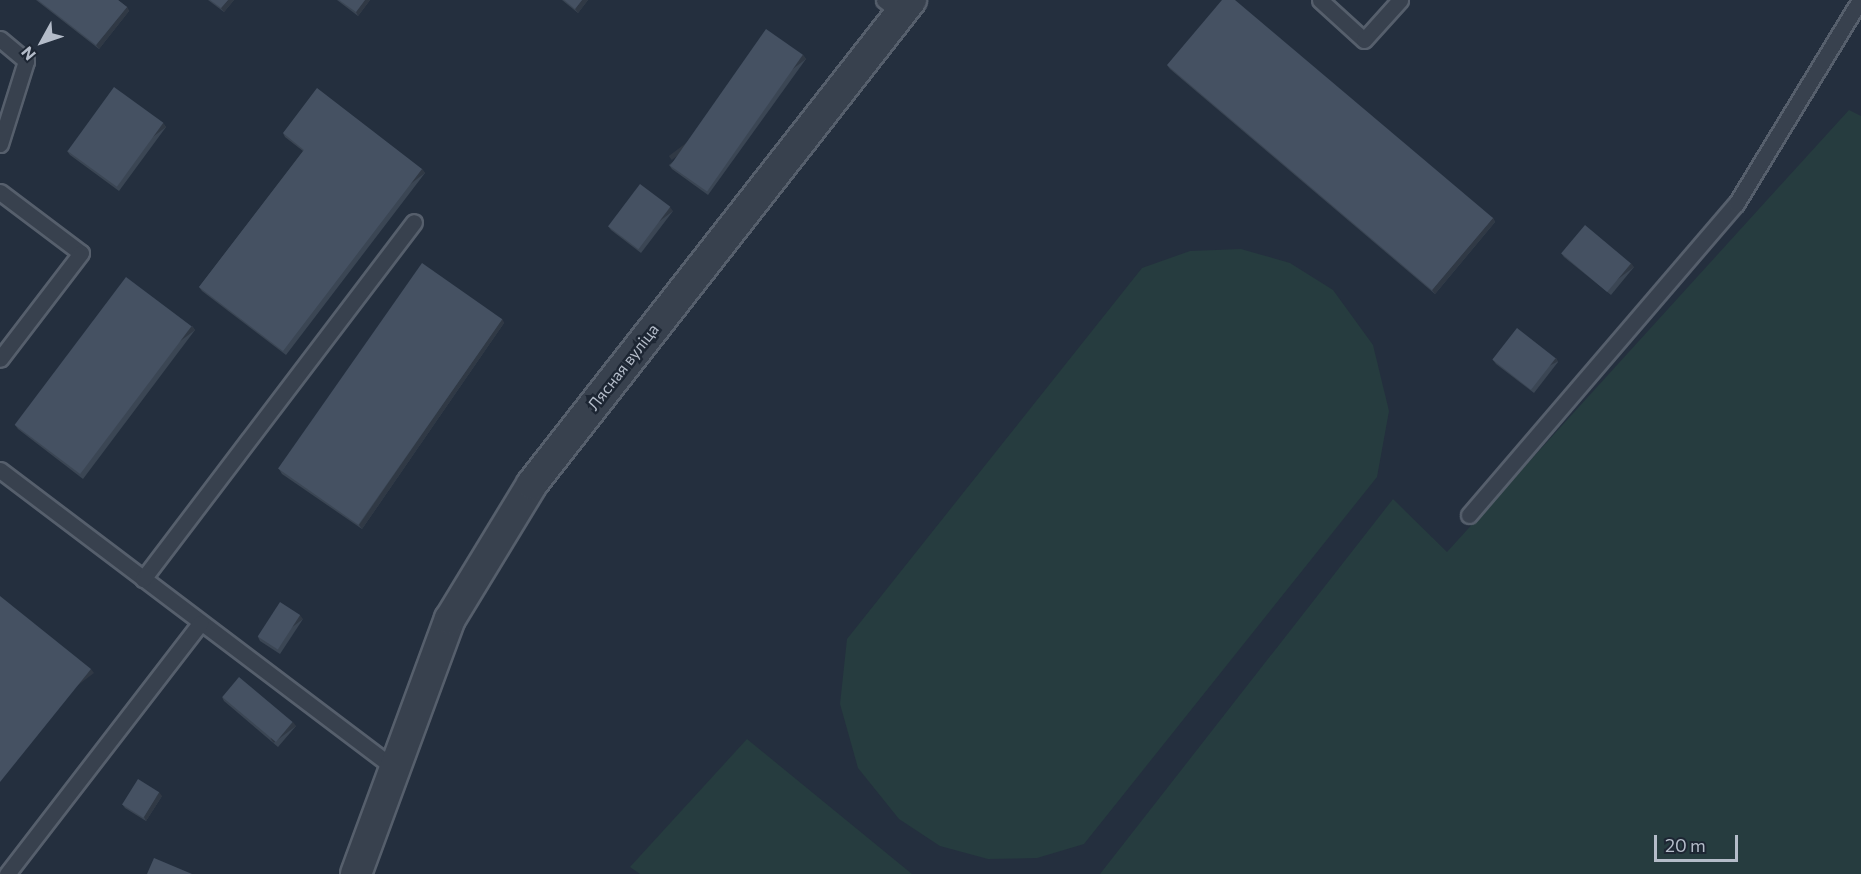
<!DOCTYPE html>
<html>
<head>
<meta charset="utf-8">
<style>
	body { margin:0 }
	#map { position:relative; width:1861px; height:874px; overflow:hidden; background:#242f3e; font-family:Commissioner,sans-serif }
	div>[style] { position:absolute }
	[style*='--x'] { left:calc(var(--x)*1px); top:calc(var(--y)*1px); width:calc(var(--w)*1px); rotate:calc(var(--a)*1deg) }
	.green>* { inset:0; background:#263c3f }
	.roads { filter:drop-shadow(2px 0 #565f6c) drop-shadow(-2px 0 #565f6c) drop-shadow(0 2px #565f6c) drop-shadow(0 -2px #565f6c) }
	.service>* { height:15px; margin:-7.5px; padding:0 7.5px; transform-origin:7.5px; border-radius:7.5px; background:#38414e }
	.minor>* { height:30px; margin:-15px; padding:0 15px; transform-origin:15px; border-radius:15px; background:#38414e }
	.wall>* { inset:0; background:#3b4654 }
	.shaded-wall>* { inset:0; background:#303945; transform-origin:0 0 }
	.building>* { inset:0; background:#455162; transform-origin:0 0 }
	span { translate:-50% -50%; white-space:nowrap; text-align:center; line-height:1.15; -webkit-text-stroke:5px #1d2633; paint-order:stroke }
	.street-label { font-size:16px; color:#b4bcc9 }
	.north { position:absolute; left:12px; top:12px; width:60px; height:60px; -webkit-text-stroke:4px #1d2633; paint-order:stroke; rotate:230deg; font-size:16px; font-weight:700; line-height:24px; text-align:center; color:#b4bcc9 }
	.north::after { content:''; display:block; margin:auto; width:21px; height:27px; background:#b4bcc9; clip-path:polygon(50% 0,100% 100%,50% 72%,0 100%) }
	.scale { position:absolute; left:1654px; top:835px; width:84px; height:27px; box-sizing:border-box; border:3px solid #b4bcc9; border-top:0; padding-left:8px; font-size:18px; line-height:21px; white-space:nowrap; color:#b4bcc9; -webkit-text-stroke:4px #1d2633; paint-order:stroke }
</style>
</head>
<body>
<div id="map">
	<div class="green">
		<div style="clip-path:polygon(1849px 110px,1861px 116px,1861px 874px,1100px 874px,1393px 499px,1447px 552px)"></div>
		<div style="clip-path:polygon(1241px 249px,1290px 263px,1333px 290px,1373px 345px,1389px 411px,1377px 477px,1084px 844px,1037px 858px,988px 859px,940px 846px,899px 819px,858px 768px,840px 704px,847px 639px,1142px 268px,1190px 251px)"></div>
		<div style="clip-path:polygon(747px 739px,912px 874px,640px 874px,630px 867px)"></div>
	</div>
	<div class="roads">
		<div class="service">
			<div style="--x:884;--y:0;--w:21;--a:37"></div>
			<div style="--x:1320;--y:0;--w:59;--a:42.3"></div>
			<div style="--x:1364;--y:40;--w:54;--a:-48"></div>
			<div style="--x:0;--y:39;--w:34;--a:40"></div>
			<div style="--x:26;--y:61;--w:87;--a:107.4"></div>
			<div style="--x:0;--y:192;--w:101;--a:37"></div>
			<div style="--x:81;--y:253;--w:133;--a:127.4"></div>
			<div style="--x:0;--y:470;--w:495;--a:37.1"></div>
			<div style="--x:1469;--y:515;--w:410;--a:-49.4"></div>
			<div style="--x:1736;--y:204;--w:239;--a:-58.7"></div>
			<div style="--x:143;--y:579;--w:448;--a:-52.8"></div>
			<div style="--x:7;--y:874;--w:317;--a:-52.4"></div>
		</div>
		<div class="minor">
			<div style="--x:356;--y:874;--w:272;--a:-69.8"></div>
			<div style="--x:450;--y:619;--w:158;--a:-58.7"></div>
			<div style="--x:532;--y:484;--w:615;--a:-51.94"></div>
		</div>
	</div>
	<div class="wall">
		<div style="clip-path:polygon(36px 0,118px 0,127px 7px,129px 11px,99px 49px)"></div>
		<div style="clip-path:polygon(208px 0,234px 0,224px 12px)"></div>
		<div style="clip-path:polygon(337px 0,370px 0,358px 16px)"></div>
		<div style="clip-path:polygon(562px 0,588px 0,578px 13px)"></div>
		<div style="clip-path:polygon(803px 55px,806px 59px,708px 195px,672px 169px,669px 165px)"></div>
		<div style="clip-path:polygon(1167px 65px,1493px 218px,1495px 222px,1435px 294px,1170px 69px)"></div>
		<div style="clip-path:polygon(163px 123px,166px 127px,119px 191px,70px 155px,67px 151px)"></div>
		<div style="clip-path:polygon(283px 133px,422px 169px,425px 173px,286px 355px,202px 291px,199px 287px,303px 151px,285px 137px)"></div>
		<div style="clip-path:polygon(673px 211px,641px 253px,611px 230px,608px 226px)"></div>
		<div style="clip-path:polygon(1561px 253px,1634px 267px,1611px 295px,1564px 257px)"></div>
		<div style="clip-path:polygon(502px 319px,504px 323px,362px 529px,282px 474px,279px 469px)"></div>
		<div style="clip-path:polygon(192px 326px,195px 330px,83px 479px,18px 429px,15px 425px)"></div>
		<div style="clip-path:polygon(1556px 358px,1558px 362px,1534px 393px,1496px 364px,1493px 360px)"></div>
		<div style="clip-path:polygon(303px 619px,280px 654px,260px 641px,258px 637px)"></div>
		<div style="clip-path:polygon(222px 697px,296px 726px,278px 747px,224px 701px)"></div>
		<div style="clip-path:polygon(162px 796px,146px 821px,125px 808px,122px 804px)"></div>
	</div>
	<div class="shaded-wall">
		<div style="clip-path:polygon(228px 0,234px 0,224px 12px,221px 8px)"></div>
		<div style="clip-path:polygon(365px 0,370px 0,358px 16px,356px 12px)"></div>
		<div style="clip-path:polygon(582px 0,588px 0,578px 13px,575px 9px)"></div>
		<div style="clip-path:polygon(127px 7px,129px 11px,99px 49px,96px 45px)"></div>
		<div style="left:803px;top:55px;width:5px;height:168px;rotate:53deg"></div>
		<div style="left:163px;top:123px;width:5px;height:79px;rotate:53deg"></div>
		<div style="left:422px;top:169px;width:5px;height:229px;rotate:53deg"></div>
		<div style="left:670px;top:207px;width:5px;height:53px;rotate:53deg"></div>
		<div style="clip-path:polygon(1493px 218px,1495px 222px,1435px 294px,1432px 290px)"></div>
		<div style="left:1631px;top:263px;width:5px;height:36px;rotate:53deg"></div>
		<div style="clip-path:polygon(502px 319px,504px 323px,362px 529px,359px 525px)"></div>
		<div style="left:192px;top:326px;width:5px;height:186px;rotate:53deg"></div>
		<div style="left:1556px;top:358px;width:4px;height:39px;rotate:63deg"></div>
		<div style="left:300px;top:615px;width:5px;height:42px;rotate:53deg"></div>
		<div style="left:91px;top:669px;width:5px;height:145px;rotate:53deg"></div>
		<div style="left:293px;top:722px;width:5px;height:28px;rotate:53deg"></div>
		<div style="clip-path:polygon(159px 792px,162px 796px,146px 821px,144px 817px)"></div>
	</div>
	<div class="building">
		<div style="clip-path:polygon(38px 0,118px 0,127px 7px,96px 45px)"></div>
		<div style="clip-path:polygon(210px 0,228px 0,221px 8px)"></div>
		<div style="clip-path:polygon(339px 0,365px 0,356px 12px)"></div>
		<div style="clip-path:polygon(564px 0,582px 0,575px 9px)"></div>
		<div style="clip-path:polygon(1222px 0,1235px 0,1493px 218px,1432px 290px,1167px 65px)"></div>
		<div style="left:766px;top:29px;width:45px;height:167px;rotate:35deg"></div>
		<div style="left:114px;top:87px;width:61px;height:79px;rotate:36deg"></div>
		<div style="clip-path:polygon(317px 88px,422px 169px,283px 351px,199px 287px,304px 150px,283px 133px)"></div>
		<div style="left:640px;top:184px;width:38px;height:53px;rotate:37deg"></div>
		<div style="left:1585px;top:225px;width:60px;height:37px;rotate:40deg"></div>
		<div style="left:422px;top:263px;width:98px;height:251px;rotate:35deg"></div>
		<div style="left:126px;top:277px;width:82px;height:185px;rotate:37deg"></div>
		<div style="left:1517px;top:328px;width:49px;height:40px;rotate:38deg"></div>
		<div style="clip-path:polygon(0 596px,91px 669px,0 782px)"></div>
		<div style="left:280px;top:602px;width:24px;height:41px;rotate:33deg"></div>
		<div style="left:239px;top:677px;width:70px;height:26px;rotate:40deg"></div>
		<div style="left:138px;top:779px;width:25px;height:30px;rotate:32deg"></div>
		<div style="clip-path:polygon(154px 858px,192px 874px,147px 874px)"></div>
	</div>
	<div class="street-label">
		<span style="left:623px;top:367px;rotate:-52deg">Лясная вуліца</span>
	</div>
	<div class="north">N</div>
	<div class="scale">20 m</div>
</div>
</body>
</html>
